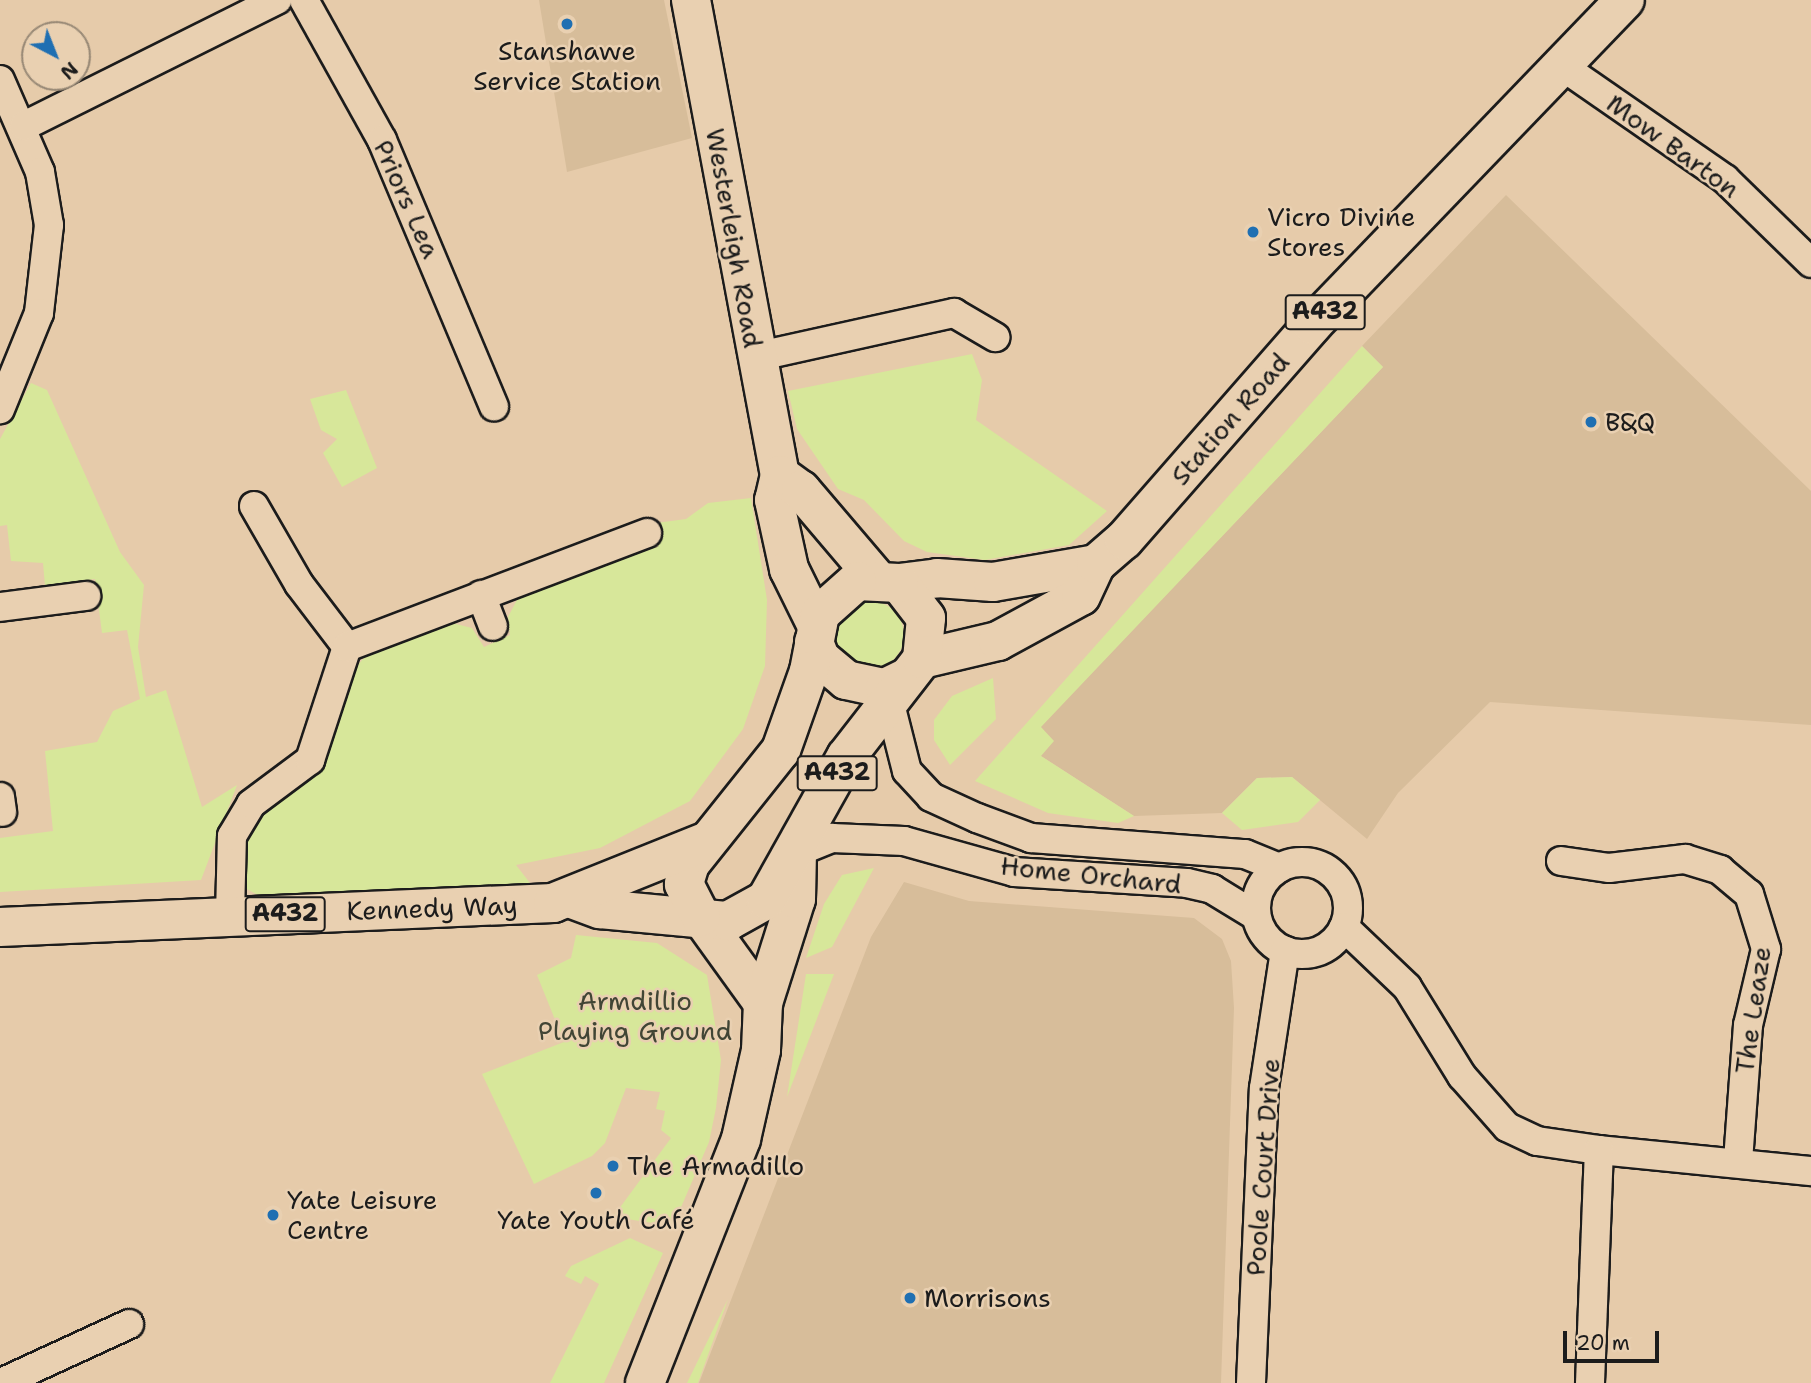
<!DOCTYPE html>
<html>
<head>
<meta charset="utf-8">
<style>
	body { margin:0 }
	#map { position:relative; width:1811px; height:1383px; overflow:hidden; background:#e6cbaa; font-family:"Shantell Sans",sans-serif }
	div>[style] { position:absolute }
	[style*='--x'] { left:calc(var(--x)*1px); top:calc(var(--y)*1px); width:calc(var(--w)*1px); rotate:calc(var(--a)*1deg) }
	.built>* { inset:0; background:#d7bd9a }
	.green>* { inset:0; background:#d7e79a }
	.round { border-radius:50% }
	.roads { filter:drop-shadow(2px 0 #1c1c1c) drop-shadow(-2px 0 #1c1c1c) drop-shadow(0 2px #1c1c1c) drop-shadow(0 -2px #1c1c1c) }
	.street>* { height:28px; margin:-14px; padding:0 14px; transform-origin:14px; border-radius:14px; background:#e9d0b1 }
	.street>.ring { margin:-14px; padding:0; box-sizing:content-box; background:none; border:28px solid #e9d0b1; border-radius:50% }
	.secondary>* { height:38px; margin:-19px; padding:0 19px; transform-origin:19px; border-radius:19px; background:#e9d0b1 }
	.primary>* { height:38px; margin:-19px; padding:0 19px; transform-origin:19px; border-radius:19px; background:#e9d0b1 }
	.dots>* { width:19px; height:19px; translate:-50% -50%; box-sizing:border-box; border:4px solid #e9d0b1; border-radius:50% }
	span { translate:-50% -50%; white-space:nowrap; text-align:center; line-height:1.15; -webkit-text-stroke:5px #e9d0b1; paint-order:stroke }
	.shield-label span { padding:2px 5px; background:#e9d0b1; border:2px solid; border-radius:5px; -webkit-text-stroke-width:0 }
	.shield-label { font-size:24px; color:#1c1c1c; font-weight:700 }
	.poi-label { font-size:26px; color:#1c1c1c }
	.left { translate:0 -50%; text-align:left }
	.street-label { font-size:26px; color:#1c1c1c }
	.park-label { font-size:26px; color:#414535 }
	.north { position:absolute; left:21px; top:21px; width:70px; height:70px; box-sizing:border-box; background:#e9d0b1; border:2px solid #978875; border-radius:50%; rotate:138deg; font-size:19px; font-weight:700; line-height:28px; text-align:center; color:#1c1c1c }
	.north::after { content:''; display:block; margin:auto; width:24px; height:32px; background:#1f6fb2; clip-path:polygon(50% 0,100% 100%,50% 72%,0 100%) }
	.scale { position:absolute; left:1563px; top:1331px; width:96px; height:32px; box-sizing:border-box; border:4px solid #1c1c1c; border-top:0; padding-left:9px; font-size:21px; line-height:24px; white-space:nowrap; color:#1c1c1c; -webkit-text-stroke:5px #e9d0b1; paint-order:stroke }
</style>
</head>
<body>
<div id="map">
	<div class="built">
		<div style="clip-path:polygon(539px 0,664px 0,692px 138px,567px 172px)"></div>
		<div style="clip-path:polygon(1506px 195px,1811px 491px,1811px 725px,1490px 702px,1398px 793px,1367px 839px,1292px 777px,1257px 778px,1222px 813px,1134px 816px,1041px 756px,1040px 727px,1383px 367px,1362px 346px)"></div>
		<div style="clip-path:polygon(904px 882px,969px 901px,1194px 918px,1222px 939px,1231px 961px,1234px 1008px,1221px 1383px,699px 1383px,871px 937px)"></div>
	</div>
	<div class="green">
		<div style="clip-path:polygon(1362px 346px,1383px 367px,1041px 727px,1054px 741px,1041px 756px,1134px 816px,1118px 823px,1048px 813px,975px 781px)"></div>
		<div style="clip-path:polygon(972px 354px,982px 380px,976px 420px,1107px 511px,1069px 545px,985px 560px,927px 552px,904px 541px,864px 500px,838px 489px,797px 429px,788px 391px)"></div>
		<div style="clip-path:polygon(31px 383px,47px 390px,120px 552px,144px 585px,138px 647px,146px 697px,166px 690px,202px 807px,237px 785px,201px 880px,0 892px,0 838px,53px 831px,45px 751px,97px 742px,113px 711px,140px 699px,127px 630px,102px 633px,95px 579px,45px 586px,43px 563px,11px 561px,7px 525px,0 526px,0 439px)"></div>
		<div style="clip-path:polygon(346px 390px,377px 468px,342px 487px,323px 453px,337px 439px,321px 430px,310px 399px)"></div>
		<div style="clip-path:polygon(751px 498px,767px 600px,765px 666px,743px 729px,690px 801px,600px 848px,516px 865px,530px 883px,518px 887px,267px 900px,245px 888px,241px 831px,325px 763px,353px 670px,365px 657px,448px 622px,472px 628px,484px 647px,510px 635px,508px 617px,519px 596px,635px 549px,658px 547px,656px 523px,686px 519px,708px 503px)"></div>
		<div class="round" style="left:836px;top:601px;width:68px;height:68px"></div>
		<div style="clip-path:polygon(993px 678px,996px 719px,950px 765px,934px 740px,934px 720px,952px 696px)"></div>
		<div style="clip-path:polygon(1292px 777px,1320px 800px,1298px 822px,1242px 830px,1222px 813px,1257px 778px)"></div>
		<div style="clip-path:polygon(874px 868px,832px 947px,806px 958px,824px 904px,842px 875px)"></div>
		<div style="clip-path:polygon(576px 935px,657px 943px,707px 975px,721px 1060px,716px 1108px,709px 1142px,673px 1226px,613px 1217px,671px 1138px,661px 1130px,665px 1111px,656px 1109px,660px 1092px,626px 1088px,605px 1143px,592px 1156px,534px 1184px,482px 1074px,564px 1042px,537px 975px,571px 958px)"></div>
		<div style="clip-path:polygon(806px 974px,834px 974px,787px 1097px)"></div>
		<div style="clip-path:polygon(630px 1238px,663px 1253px,604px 1383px,550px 1383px,599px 1284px,585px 1276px,581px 1284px,565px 1276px,571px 1266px)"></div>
		<div style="clip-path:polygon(728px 1299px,698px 1383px,687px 1383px)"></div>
	</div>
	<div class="roads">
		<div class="street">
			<div style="--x:304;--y:0;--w:160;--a:60.9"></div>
			<div style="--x:382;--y:140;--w:289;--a:67.2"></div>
			<div style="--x:1559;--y:64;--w:202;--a:34.7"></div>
			<div style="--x:1725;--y:179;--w:120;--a:44.3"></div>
			<div style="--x:0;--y:80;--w:100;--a:66.5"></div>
			<div style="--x:40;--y:172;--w:54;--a:80.4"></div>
			<div style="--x:49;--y:225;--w:89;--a:96.5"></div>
			<div style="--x:39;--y:313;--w:104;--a:112.1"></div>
			<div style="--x:24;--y:126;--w:283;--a:-26.5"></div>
			<div style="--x:755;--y:357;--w:204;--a:-12.5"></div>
			<div style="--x:954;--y:313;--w:48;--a:30.3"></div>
			<div style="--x:254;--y:506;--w:90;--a:60"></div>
			<div style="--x:299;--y:584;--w:79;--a:52.7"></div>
			<div style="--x:481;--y:595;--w:33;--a:69"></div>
			<div style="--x:0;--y:607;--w:87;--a:-7.3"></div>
			<div style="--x:890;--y:704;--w:69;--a:75.8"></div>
			<div style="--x:907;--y:771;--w:35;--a:47"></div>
			<div style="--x:931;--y:797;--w:51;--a:24.5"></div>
			<div style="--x:977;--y:818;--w:58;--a:20.3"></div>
			<div style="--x:1031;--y:838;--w:215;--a:4.3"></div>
			<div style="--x:1245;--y:854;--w:37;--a:22"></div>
			<div style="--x:0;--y:797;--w:15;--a:82"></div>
			<div style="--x:797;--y:852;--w:38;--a:-22"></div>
			<div style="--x:832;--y:838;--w:72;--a:2.4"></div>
			<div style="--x:904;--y:841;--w:114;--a:15.7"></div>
			<div style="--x:1014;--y:872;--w:173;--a:3.6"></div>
			<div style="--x:1187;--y:883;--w:26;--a:13"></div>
			<div style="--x:1212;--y:889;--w:52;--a:31.5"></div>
			<div style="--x:1561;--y:861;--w:49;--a:8.3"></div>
			<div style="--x:1609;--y:868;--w:77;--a:-6.8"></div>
			<div style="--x:1685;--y:859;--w:37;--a:17"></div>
			<div style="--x:1720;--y:870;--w:38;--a:40"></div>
			<div style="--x:1749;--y:894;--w:58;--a:72.8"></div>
			<div style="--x:1766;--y:949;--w:78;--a:103.3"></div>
			<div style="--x:1748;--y:1025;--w:136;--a:94.2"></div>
			<div class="ring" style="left:1256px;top:862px;width:64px;height:64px"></div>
			<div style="--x:230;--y:916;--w:80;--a:-88.6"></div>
			<div style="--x:232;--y:836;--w:37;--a:-59"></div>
			<div style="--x:251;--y:804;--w:74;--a:-36.7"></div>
			<div style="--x:310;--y:760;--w:119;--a:-71.9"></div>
			<div style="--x:347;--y:647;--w:321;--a:-20.8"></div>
			<div style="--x:1344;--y:927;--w:87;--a:43.6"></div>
			<div style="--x:1407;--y:987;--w:105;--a:58.3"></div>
			<div style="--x:1462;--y:1076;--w:68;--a:48.6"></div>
			<div style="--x:1507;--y:1127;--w:33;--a:25"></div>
			<div style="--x:1537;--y:1141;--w:63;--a:8.3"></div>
			<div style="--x:1599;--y:1150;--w:213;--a:5.7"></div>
			<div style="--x:1;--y:1383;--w:141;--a:-24.7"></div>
			<div style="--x:1251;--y:1383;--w:295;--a:-87.5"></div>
			<div style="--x:1264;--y:1088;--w:139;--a:-81.3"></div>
			<div style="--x:1590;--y:1383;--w:233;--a:-87.8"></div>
		</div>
		<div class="secondary">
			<div style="--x:691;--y:0;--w:483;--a:79.4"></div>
			<div style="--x:780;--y:475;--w:26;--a:103"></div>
			<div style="--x:774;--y:500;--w:71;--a:77.7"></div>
			<div style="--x:789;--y:569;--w:64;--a:63.8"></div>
			<div style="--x:780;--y:475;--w:26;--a:36"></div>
			<div style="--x:801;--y:490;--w:116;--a:49.6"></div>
			<div style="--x:701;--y:917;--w:106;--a:54.2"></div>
			<div style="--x:645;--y:1383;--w:262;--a:-68.5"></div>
			<div style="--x:741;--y:1139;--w:91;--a:-77.3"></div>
			<div style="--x:761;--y:1050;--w:47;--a:-87.6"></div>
			<div style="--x:763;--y:1003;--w:109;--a:-72.4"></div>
			<div style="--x:796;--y:899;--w:47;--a:-88.8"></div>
		</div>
		<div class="primary">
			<div style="--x:899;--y:583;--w:38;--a:-7"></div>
			<div style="--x:937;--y:578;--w:56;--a:4.1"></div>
			<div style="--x:993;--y:582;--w:105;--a:-9.9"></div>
			<div style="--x:814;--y:642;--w:17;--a:69"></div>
			<div style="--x:820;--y:658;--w:34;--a:40"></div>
			<div style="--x:846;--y:680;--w:40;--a:12"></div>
			<div style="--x:885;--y:688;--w:25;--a:-26"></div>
			<div style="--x:922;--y:659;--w:78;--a:-13.3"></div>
			<div style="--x:998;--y:641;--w:94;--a:-28.5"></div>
			<div style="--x:1081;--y:596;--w:35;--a:-65"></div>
			<div style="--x:1096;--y:564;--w:37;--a:-41"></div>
			<div style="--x:1124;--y:540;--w:286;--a:-48.8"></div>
			<div style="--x:1312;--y:325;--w:451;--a:-46.1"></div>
			<div style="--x:569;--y:898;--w:33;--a:20"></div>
			<div style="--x:600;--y:909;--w:129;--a:5.4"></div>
			<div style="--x:728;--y:921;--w:43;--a:-28.9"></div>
			<div style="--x:766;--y:900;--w:164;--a:-60.8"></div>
			<div style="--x:846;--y:757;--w:124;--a:-52.2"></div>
			<div style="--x:922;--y:659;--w:41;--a:-84.4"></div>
			<div style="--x:926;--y:618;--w:44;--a:-127.6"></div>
			<div style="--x:899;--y:583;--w:42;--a:-177.3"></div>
			<div style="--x:857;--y:581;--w:50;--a:138.3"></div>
			<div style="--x:820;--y:614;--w:58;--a:100.9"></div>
			<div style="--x:809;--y:671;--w:84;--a:109.5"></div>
			<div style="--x:781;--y:750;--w:146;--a:128.6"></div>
			<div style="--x:690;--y:864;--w:21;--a:107"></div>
			<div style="--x:684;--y:884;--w:37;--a:63"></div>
			<div style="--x:0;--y:927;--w:554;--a:-2.49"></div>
			<div style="--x:553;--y:903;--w:164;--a:-21.9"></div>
		</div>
	</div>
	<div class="dots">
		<div style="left:567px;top:24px;background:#1f6fb2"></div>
		<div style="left:1253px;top:232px;background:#1f6fb2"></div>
		<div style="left:1591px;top:422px;background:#1f6fb2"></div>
		<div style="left:613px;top:1166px;background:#1f6fb2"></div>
		<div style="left:596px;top:1193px;background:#1f6fb2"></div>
		<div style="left:273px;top:1215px;background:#1f6fb2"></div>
		<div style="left:910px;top:1298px;background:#1f6fb2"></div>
	</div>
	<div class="shield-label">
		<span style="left:1325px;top:312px">A432</span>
		<span style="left:837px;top:773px">A432</span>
		<span style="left:285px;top:914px">A432</span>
	</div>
	<div class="poi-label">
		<span style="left:567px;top:66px">Stanshawe<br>Service Station</span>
		<span class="left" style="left:1267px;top:232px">Vicro Divine<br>Stores</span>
		<span class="left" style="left:1605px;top:422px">B&amp;Q</span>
		<span class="left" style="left:627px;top:1166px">The Armadillo</span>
		<span class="left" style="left:287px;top:1215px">Yate Leisure<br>Centre</span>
		<span style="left:596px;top:1220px">Yate Youth Café</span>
		<span class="left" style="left:924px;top:1298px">Morrisons</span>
	</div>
	<div class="street-label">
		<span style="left:1673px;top:146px;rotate:36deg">Mow Barton</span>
		<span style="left:407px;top:199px;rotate:66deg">Priors Lea</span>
		<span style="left:734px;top:238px;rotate:80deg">Westerleigh Road</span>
		<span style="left:1230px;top:419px;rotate:-49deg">Station Road</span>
		<span style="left:1091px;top:875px;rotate:6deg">Home Orchard</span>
		<span style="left:432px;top:908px;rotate:-2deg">Kennedy Way</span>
		<span style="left:1753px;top:1010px;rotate:-82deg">The Leaze</span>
		<span style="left:1263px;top:1167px;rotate:-86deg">Poole Court Drive</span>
	</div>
	<div class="park-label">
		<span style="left:635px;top:1016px">Armdillio<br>Playing Ground</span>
	</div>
	<div class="north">N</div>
	<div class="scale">20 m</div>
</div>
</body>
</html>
